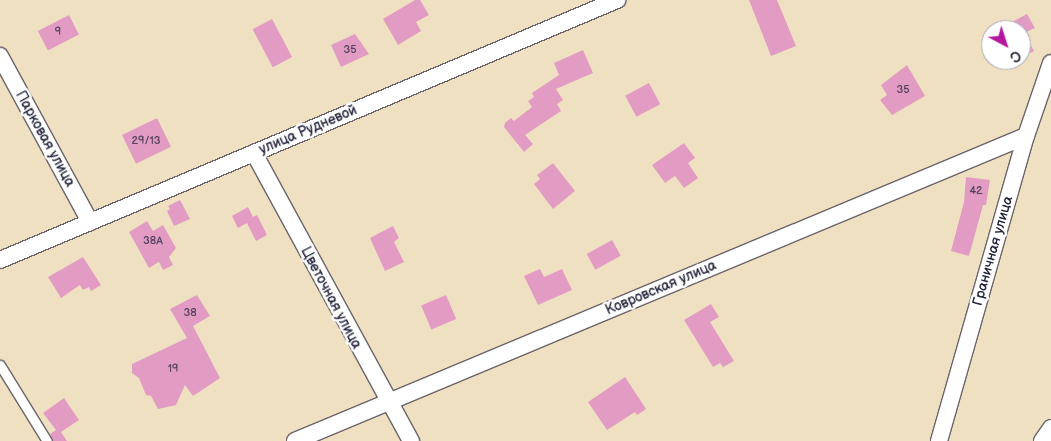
<!DOCTYPE html>
<html>
<head>
<meta charset="utf-8">
<style>
	body { margin:0 }
	#map { position:relative; width:1051px; height:441px; overflow:hidden; background:#f0e0c2; font-family:"Balsamiq Sans",sans-serif }
	div>[style] { position:absolute }
	[style*='--x'] { left:calc(var(--x)*1px); top:calc(var(--y)*1px); width:calc(var(--w)*1px); rotate:calc(var(--a)*1deg) }
	.building>* { inset:0; background:#e29cc4; transform-origin:0 0 }
	.roads { filter:drop-shadow(1px 0 #6a646a) drop-shadow(-1px 0 #6a646a) drop-shadow(0 1px #6a646a) drop-shadow(0 -1px #6a646a) }
	.lane>* { height:9px; margin:-4.5px; padding:0 4.5px; transform-origin:4.5px; border-radius:4.5px; background:#fff }
	.street>* { height:16px; margin:-8px; padding:0 8px; transform-origin:8px; border-radius:8px; background:#fff }
	span { translate:-50% -50%; white-space:nowrap; text-align:center; line-height:1.15; -webkit-text-stroke:5px #fff; paint-order:stroke }
	.number-label { font-size:11px; color:#52405d }
	.number-label span { -webkit-text-stroke-width:0 }
	.street-label { font-size:14px; color:#22223b }
	.north { position:absolute; left:981px; top:20px; width:50px; height:50px; box-sizing:border-box; background:#fff; border:1px solid #a7a7b1; border-radius:50%; rotate:140deg; font-size:14px; font-weight:700; line-height:20px; text-align:center; color:#22223b }
	.north::after { content:''; display:block; margin:auto; width:18px; height:22px; background:#b5179e; clip-path:polygon(50% 0,100% 100%,50% 72%,0 100%) }
</style>
</head>
<body>
<div id="map">
	<div class="building">
		<div style="clip-path:polygon(415px 0,420px 0,429px 15px,416px 22px,421px 31px,398px 45px,383px 19px)"></div>
		<div style="clip-path:polygon(749px 0,777px 0,796px 46px,771px 56px)"></div>
		<div style="clip-path:polygon(1027px 14px,1035px 28px,1024px 33px,1034px 51px,1021px 58px,1021px 30px,997px 30px)"></div>
		<div style="left:69px;top:15px;width:22px;height:35px;rotate:63deg"></div>
		<div style="left:272px;top:19px;width:43px;height:22px;rotate:62deg"></div>
		<div style="clip-path:polygon(355px 34px,369px 54px,341px 67px,331px 45px)"></div>
		<div style="clip-path:polygon(583px 50px,593px 73px,556px 89px,563px 100px,557px 104px,561px 111px,525px 135px,533px 144px,524px 152px,504px 127px,505px 123px,511px 118px,514px 121px,532px 107px,528px 101px,534px 97px,532px 93px,559px 75px,554px 63px)"></div>
		<div style="clip-path:polygon(907px 65px,925px 96px,892px 115px,880px 100px,887px 95px,881px 85px)"></div>
		<div style="left:649px;top:83px;width:24px;height:27px;rotate:62deg"></div>
		<div style="left:157px;top:118px;width:32px;height:39px;rotate:64deg"></div>
		<div style="clip-path:polygon(684px 143px,695px 158px,688px 163px,698px 178px,684px 188px,675px 176px,665px 183px,652px 165px)"></div>
		<div style="clip-path:polygon(553px 163px,575px 191px,553px 209px,534px 184px,540px 179px,537px 175px)"></div>
		<div style="clip-path:polygon(966px 177px,990px 180px,986px 205px,983px 205px,969px 256px,951px 251px,964px 202px)"></div>
		<div style="clip-path:polygon(180px 200px,190px 219px,174px 226px,167px 211px,170px 209px,168px 206px)"></div>
		<div style="clip-path:polygon(248px 207px,253px 217px,257px 215px,267px 235px,256px 241px,247px 223px,238px 228px,232px 216px)"></div>
		<div style="clip-path:polygon(147px 221px,153px 231px,163px 225px,176px 248px,169px 257px,173px 265px,163px 270px,159px 262px,149px 268px,129px 232px)"></div>
		<div style="clip-path:polygon(393px 226px,399px 238px,394px 242px,404px 262px,385px 271px,370px 238px)"></div>
		<div style="left:612px;top:240px;width:18px;height:29px;rotate:61deg"></div>
		<div style="clip-path:polygon(83px 257px,101px 285px,91px 291px,89px 287px,83px 290px,80px 285px,61px 298px,48px 277px)"></div>
		<div style="clip-path:polygon(540px 269px,544px 277px,562px 269px,572px 290px,538px 305px,524px 276px)"></div>
		<div style="clip-path:polygon(197px 295px,210px 316px,193px 326px,220px 378px,193px 396px,185px 385px,176px 405px,158px 409px,151px 396px,146px 395px,139px 378px,132px 373px,132px 364px,187px 338px,170px 309px)"></div>
		<div style="left:446px;top:295px;width:26px;height:27px;rotate:67deg"></div>
		<div style="clip-path:polygon(711px 304px,719px 317px,710px 322px,734px 361px,723px 367px,720px 363px,713px 367px,684px 320px)"></div>
		<div style="clip-path:polygon(625px 377px,646px 409px,637px 415px,635px 412px,607px 430px,588px 402px)"></div>
		<div style="clip-path:polygon(64px 398px,79px 420px,61px 432px,67px 441px,53px 441px,50px 434px,56px 430px,43px 413px)"></div>
	</div>
	<div class="roads">
		<div class="lane">
			<div style="--x:0;--y:365;--w:89;--a:58.3"></div>
		</div>
		<div class="street">
			<div style="--x:0;--y:56;--w:189;--a:61.5"></div>
			<div style="--x:254;--y:153;--w:328;--a:61.4"></div>
			<div style="--x:0;--y:260;--w:670;--a:-22.85"></div>
			<div style="--x:295;--y:441;--w:792;--a:-22.65"></div>
			<div style="--x:939;--y:441;--w:317;--a:-74.1"></div>
			<div style="--x:1026;--y:136;--w:77;--a:-71.1"></div>
			<div style="--x:1042;--y:441;--w:16;--a:-55"></div>
		</div>
	</div>
	<div class="number-label">
		<span style="left:58px;top:32px">9</span>
		<span style="left:350px;top:50px">35</span>
		<span style="left:903px;top:90px">35</span>
		<span style="left:146px;top:141px">29/13</span>
		<span style="left:976px;top:191px">42</span>
		<span style="left:153px;top:241px">38А</span>
		<span style="left:190px;top:313px">38</span>
		<span style="left:173px;top:369px">19</span>
	</div>
	<div class="street-label">
		<span style="left:308px;top:130px;rotate:-23deg">улица Рудневой</span>
		<span style="left:45px;top:139px;rotate:61deg">Парковая улица</span>
		<span style="left:993px;top:251px;rotate:-74deg">Граничная улица</span>
		<span style="left:661px;top:288px;rotate:-23deg">Ковровская улица</span>
		<span style="left:331px;top:298px;rotate:62deg">Цветочная улица</span>
	</div>
	<div class="north">С</div>
</div>
</body>
</html>
